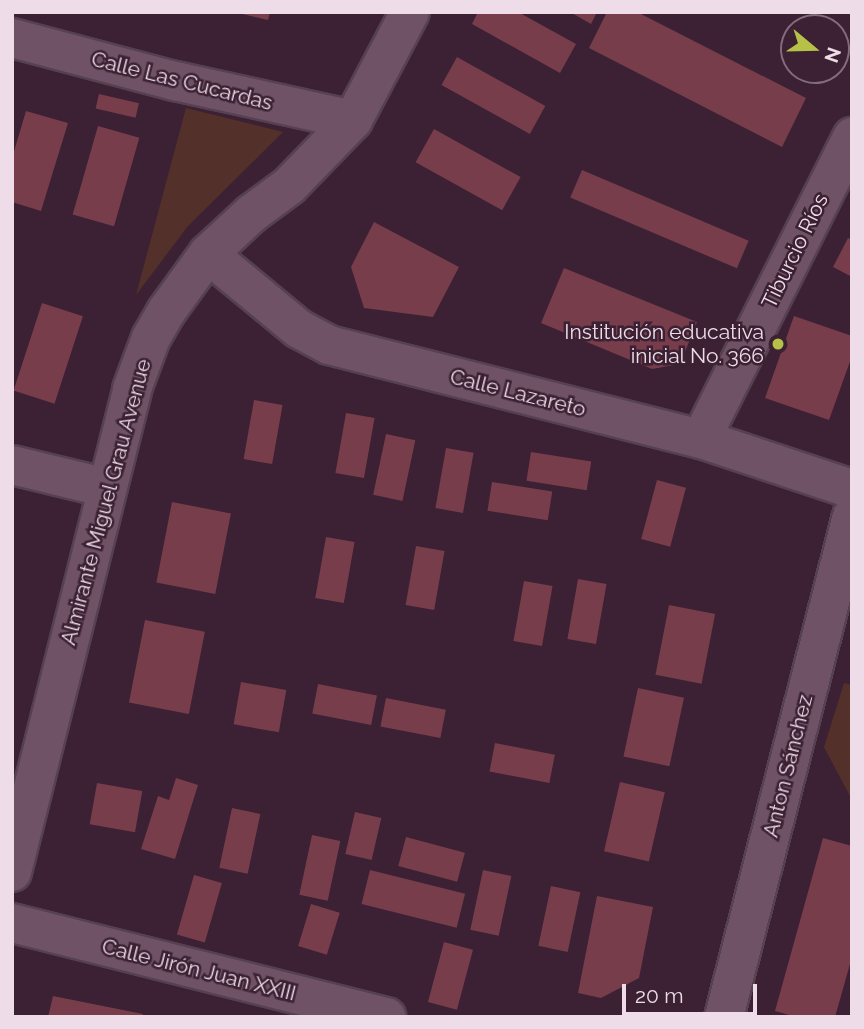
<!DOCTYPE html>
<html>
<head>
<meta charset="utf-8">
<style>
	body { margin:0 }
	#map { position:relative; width:864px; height:1029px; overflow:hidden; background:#3b2133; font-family:Raleway,sans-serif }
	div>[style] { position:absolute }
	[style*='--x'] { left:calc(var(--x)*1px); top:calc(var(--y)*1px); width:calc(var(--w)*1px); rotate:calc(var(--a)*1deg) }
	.green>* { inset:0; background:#533029 }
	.building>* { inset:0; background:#773d4b; transform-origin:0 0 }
	.roads { filter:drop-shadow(2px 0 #564150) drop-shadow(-2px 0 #564150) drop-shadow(0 2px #564150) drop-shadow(0 -2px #564150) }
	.street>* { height:38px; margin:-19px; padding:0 19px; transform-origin:19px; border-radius:19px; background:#6f5266 }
	.dots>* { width:19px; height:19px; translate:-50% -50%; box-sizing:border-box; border:4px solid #3b2133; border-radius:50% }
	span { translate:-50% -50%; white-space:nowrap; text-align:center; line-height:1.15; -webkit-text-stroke:5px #3b2133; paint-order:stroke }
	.street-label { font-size:21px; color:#eedce8 }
	.poi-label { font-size:21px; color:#eedce8 }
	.right { translate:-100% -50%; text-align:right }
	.frame { position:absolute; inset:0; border:14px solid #eedce8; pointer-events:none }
	.north { position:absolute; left:780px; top:14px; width:70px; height:70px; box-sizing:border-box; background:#3b2133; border:2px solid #836c7b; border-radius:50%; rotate:109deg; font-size:19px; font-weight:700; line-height:28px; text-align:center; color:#eedce8 }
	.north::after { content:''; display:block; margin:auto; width:24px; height:32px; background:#b6c148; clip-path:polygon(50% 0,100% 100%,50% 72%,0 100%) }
	.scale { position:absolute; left:622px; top:984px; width:135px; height:32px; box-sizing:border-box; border:4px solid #eedce8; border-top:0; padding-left:9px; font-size:21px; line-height:24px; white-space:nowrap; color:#eedce8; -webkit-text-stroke:5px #3b2133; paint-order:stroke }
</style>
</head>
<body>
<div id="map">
	<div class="green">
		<div style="clip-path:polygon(186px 108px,283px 132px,188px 226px,136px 295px)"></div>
		<div style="clip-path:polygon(844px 683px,852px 685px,852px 800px,824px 747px)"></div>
	</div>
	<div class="building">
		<div style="clip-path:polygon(234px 12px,270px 12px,268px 20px)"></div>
		<div style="clip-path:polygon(478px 12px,518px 12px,576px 44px,560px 73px,472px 24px)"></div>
		<div style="clip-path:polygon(570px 12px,597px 12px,591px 24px)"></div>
		<div style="clip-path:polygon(607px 12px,637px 12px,806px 98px,782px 147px,589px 48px)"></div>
		<div style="left:457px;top:57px;width:101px;height:32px;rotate:29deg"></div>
		<div style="left:99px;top:94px;width:41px;height:15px;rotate:13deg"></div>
		<div style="clip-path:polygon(26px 111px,68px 123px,41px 211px,12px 202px,12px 158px)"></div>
		<div style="left:98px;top:126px;width:43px;height:92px;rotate:16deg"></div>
		<div style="left:434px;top:129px;width:99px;height:38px;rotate:29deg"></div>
		<div style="left:582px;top:170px;width:181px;height:30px;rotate:23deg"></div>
		<div style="clip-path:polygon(374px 222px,459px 267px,433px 317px,364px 308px,351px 267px)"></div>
		<div style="clip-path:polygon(848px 238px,852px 240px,852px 277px,833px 267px)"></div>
		<div style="clip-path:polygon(564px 268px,697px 322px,680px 364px,652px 369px,541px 323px)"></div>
		<div style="left:42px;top:303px;width:43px;height:92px;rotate:18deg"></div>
		<div style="clip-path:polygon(794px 316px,852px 336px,852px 356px,829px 420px,765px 398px)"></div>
		<div style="left:254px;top:400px;width:29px;height:60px;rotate:10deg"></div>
		<div style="left:346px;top:413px;width:29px;height:61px;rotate:10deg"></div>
		<div style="left:386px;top:434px;width:30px;height:62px;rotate:12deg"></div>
		<div style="left:446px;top:448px;width:28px;height:61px;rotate:10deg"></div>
		<div style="left:531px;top:452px;width:61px;height:29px;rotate:9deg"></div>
		<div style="left:657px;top:480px;width:30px;height:61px;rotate:15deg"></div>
		<div style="left:492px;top:482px;width:61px;height:29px;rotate:9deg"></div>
		<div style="left:172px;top:502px;width:60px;height:82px;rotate:11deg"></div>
		<div style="left:326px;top:537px;width:29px;height:62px;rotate:10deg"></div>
		<div style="left:416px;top:546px;width:29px;height:60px;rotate:10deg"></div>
		<div style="left:578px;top:579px;width:29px;height:61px;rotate:10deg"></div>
		<div style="left:524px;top:581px;width:29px;height:61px;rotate:10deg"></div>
		<div style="left:669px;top:605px;width:47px;height:71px;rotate:11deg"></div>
		<div style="left:145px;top:620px;width:61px;height:84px;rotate:11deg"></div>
		<div style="left:241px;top:682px;width:46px;height:43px;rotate:10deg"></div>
		<div style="left:318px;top:684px;width:60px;height:30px;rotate:11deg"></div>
		<div style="left:638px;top:688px;width:47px;height:70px;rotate:12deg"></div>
		<div style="left:386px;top:698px;width:61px;height:29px;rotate:11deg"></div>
		<div style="left:495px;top:743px;width:61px;height:29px;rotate:11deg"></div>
		<div style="clip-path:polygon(176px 778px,198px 785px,175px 859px,141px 849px,158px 796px,169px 800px)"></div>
		<div style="left:620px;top:782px;width:46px;height:71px;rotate:13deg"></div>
		<div style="left:97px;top:783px;width:46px;height:42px;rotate:10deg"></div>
		<div style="left:232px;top:808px;width:29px;height:61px;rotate:12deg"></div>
		<div style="left:355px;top:812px;width:27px;height:43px;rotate:13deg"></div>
		<div style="left:312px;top:835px;width:29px;height:61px;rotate:12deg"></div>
		<div style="left:406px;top:837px;width:61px;height:30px;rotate:15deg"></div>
		<div style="clip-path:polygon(823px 838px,852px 846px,852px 957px,835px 1017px,796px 1017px,775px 1011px)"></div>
		<div style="left:370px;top:870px;width:98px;height:35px;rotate:14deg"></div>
		<div style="left:483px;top:870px;width:29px;height:61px;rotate:12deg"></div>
		<div style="left:194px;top:875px;width:29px;height:62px;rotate:16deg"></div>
		<div style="left:551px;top:886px;width:30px;height:61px;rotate:12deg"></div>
		<div style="clip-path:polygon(597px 896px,653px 907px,639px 978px,601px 998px,578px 993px)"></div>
		<div style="left:311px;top:904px;width:30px;height:44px;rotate:17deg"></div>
		<div style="left:444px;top:942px;width:30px;height:62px;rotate:15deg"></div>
		<div style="clip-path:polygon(53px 996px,143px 1014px,142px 1017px,48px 1017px)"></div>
	</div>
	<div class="roads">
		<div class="street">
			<div style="--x:12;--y:38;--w:169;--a:14.8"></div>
			<div style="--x:175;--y:81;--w:182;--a:12.4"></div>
			<div style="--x:208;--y:254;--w:118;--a:39.5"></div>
			<div style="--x:299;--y:329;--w:34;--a:28"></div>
			<div style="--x:329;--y:345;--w:384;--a:14.2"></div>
			<div style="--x:701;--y:439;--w:159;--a:18.3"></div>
			<div style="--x:701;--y:439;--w:338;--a:-63.4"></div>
			<div style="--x:12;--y:465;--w:98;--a:13.6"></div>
			<div style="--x:12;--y:872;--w:498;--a:-76"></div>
			<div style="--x:132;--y:389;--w:54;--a:-69.6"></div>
			<div style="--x:151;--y:338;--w:30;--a:-60"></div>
			<div style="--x:166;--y:312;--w:72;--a:-54.1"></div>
			<div style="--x:208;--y:254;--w:59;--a:-42.9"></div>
			<div style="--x:251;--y:214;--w:47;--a:-36.4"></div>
			<div style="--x:289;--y:186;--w:92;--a:-45.9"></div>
			<div style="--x:353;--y:120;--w:122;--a:-62.2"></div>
			<div style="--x:12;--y:923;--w:386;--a:14.1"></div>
			<div style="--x:724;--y:1017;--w:517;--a:-75.67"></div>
		</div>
	</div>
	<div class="dots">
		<div style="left:778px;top:344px;background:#b6c148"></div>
	</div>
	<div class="street-label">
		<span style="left:182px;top:81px;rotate:14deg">Calle Las Cucardas</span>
		<span style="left:795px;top:251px;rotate:-64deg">Tiburcio Ríos</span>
		<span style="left:518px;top:393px;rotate:14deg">Calle Lazareto</span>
		<span style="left:106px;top:502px;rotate:-75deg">Almirante Miguel Grau Avenue</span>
		<span style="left:788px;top:766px;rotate:-76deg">Anton Sánchez</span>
		<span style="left:199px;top:970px;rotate:14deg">Calle Jirón Juan XXIII</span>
	</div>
	<div class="poi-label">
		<span class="right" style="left:764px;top:344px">Institución educativa<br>inicial No. 366</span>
	</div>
	<div class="frame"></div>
	<div class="north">N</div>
	<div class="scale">20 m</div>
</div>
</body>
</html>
